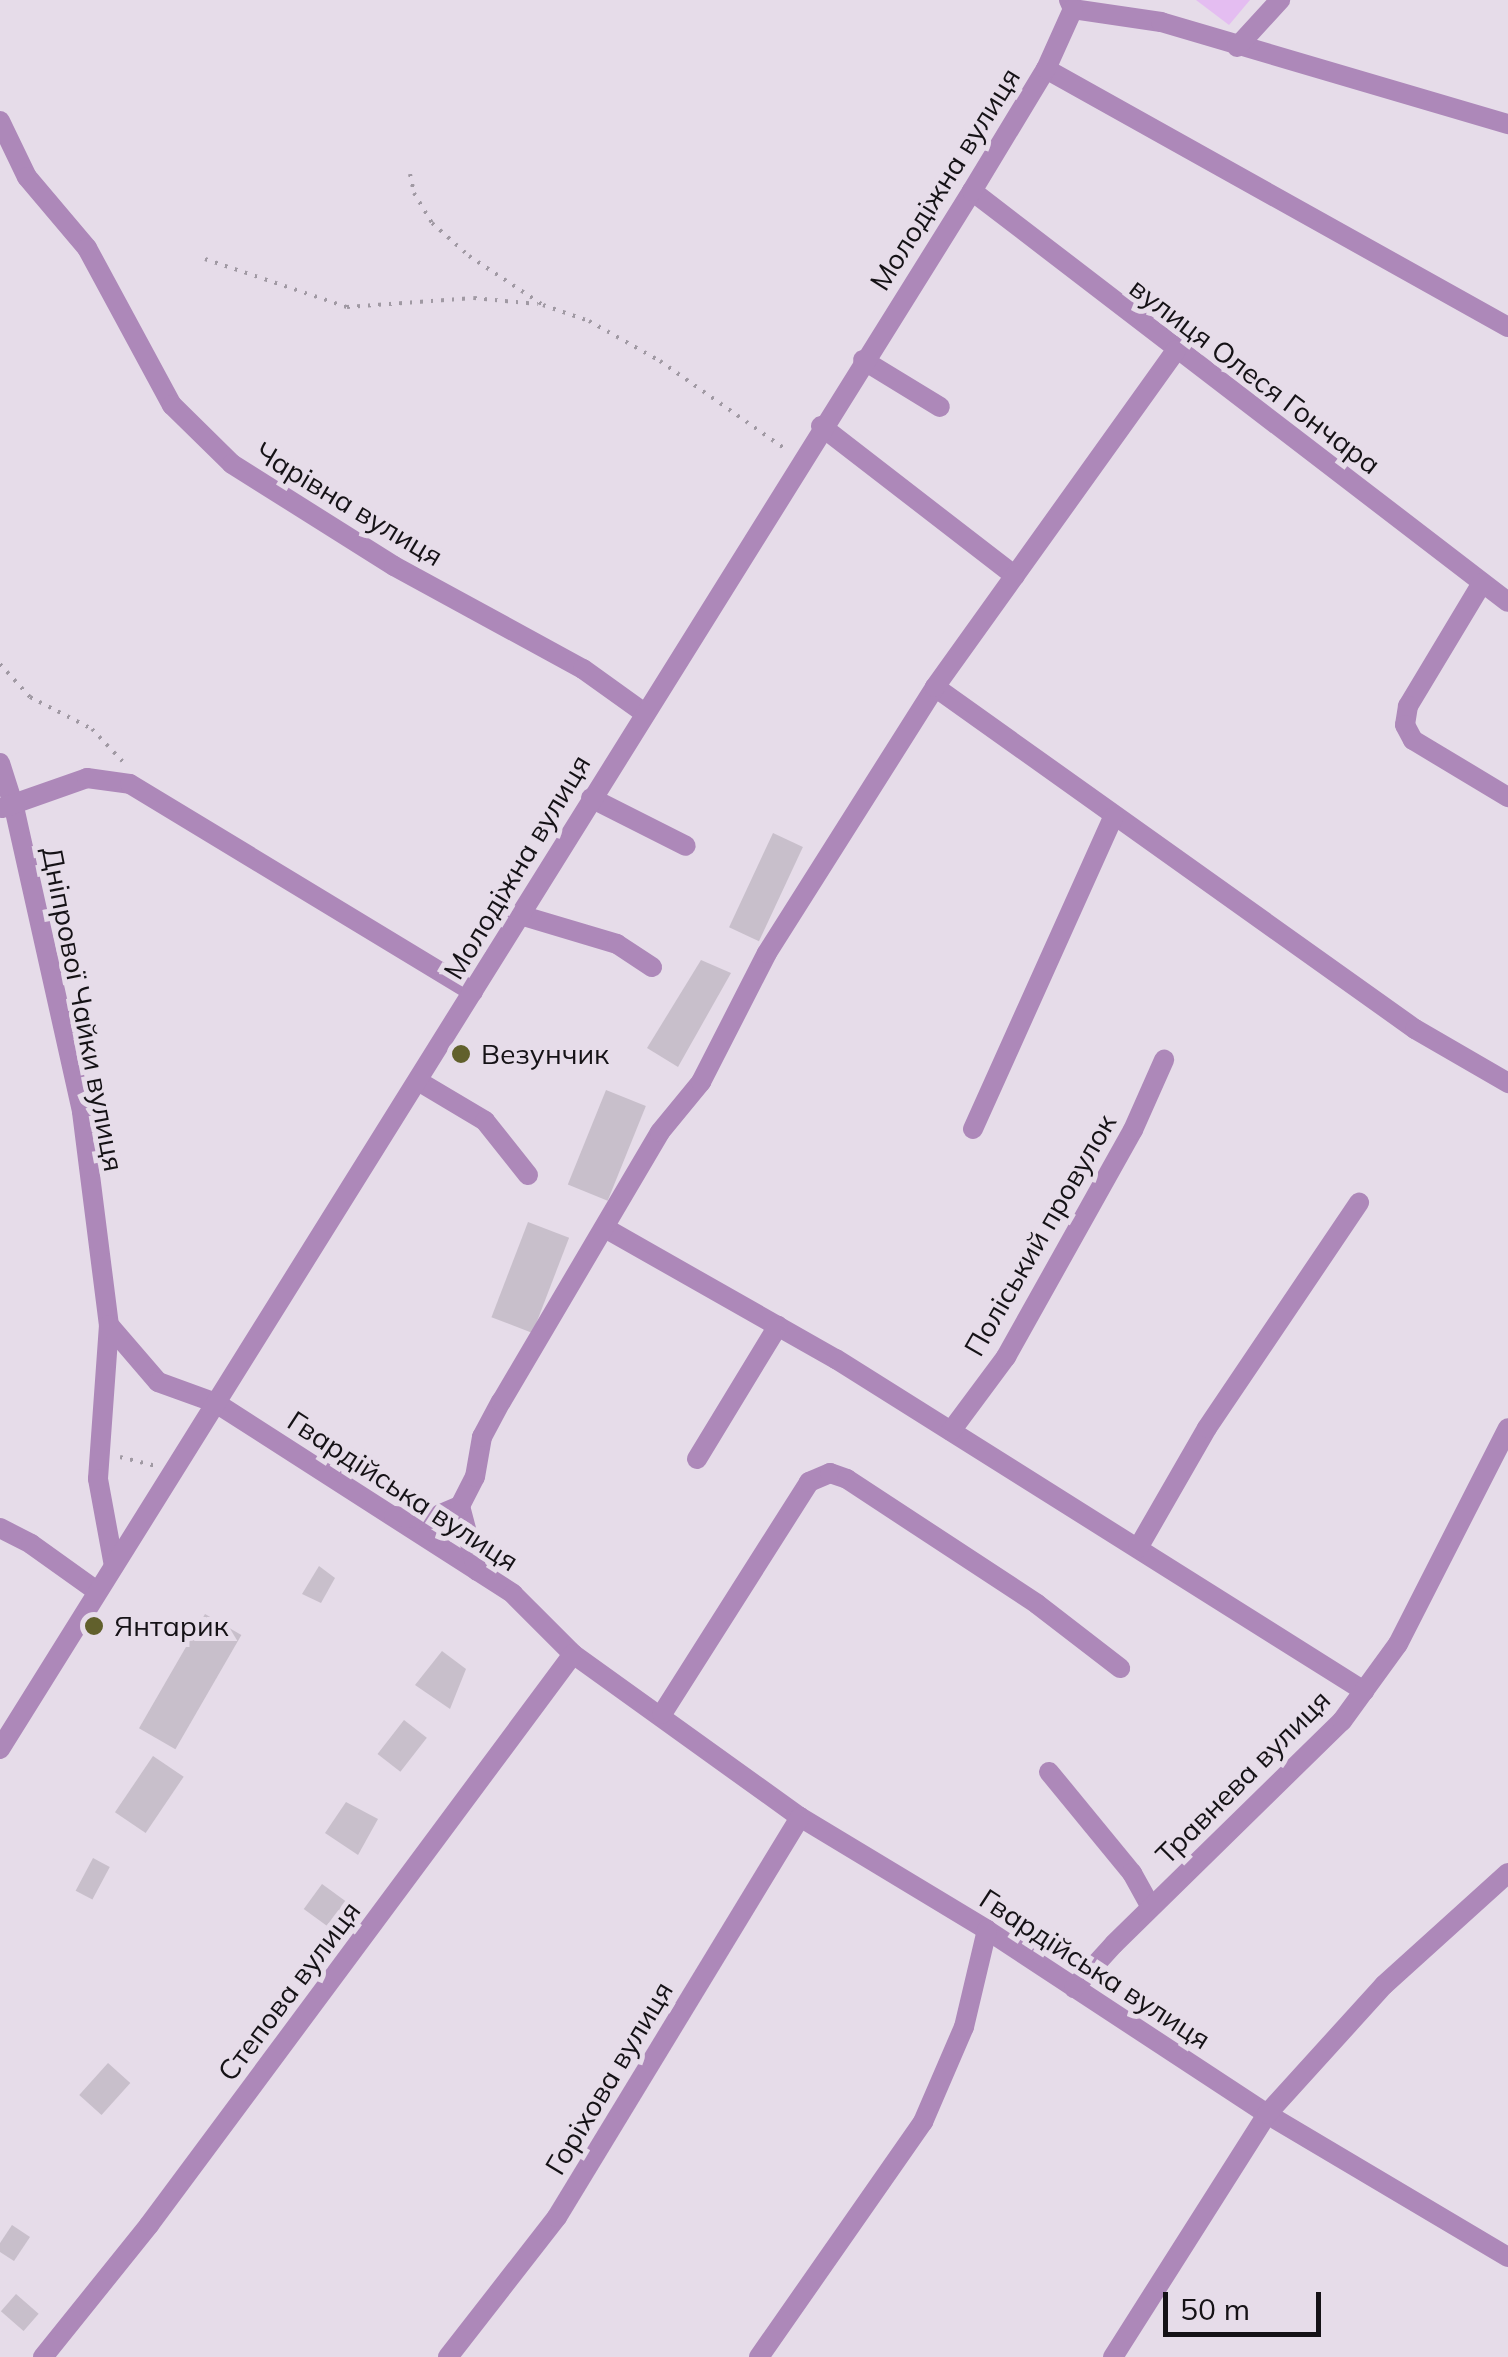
<!DOCTYPE html>
<html>
<head>
<meta charset="utf-8">
<style>
	body { margin:0 }
	#map { position:relative; width:1508px; height:2357px; overflow:hidden; background:#e6dce9; font-family:Mulish,sans-serif }
	div>[style] { position:absolute }
	[style*='--x'] { left:calc(var(--x)*1px); top:calc(var(--y)*1px); width:calc(var(--w)*1px); rotate:calc(var(--a)*1deg) }
	.green>* { inset:0; background:#e4bdf1 }
	.building>* { inset:0; background:#c8bfcb; transform-origin:0 0 }
	.path>* { height:4px; margin-top:-2px; transform-origin:0; background:repeating-linear-gradient(90deg,#a099a3 0 2.5px,transparent 0 10.5px) }
	.minor>* { height:20px; margin:-10px; padding:0 10px; transform-origin:10px; border-radius:10px; background:#ad88b9 }
	.dots>* { width:28px; height:28px; translate:-50% -50%; box-sizing:border-box; border:5px solid #e6dce9; border-radius:50% }
	span { translate:-50% -50%; white-space:nowrap; text-align:center; line-height:1.15; -webkit-text-stroke:10px #e6dce9; paint-order:stroke }
	.street-label { font-size:28px; color:#151216 }
	.poi-label { font-size:28px; color:#151216 }
	.left { translate:0 -50%; text-align:left }
	.scale { position:absolute; left:1163px; top:2292px; width:158px; height:45px; box-sizing:border-box; border:5px solid #151216; border-top:0; padding-left:12px; font-size:30px; line-height:35px; white-space:nowrap; color:#151216; -webkit-text-stroke:8px #e6dce9; paint-order:stroke }
</style>
</head>
<body>
<div id="map">
	<div class="green">
		<div style="clip-path:polygon(1196px 0,1250px 0,1229px 25px)"></div>
	</div>
	<div class="building">
		<div style="left:773px;top:833px;width:33px;height:104px;rotate:25deg"></div>
		<div style="clip-path:polygon(701px 960px,731px 973px,678px 1067px,647px 1048px)"></div>
		<div style="left:606px;top:1090px;width:43px;height:102px;rotate:22deg"></div>
		<div style="left:528px;top:1222px;width:44px;height:102px;rotate:21deg"></div>
		<div style="clip-path:polygon(319px 1566px,335px 1578px,321px 1603px,302px 1594px)"></div>
		<div style="left:205px;top:1614px;width:42px;height:132px;rotate:30deg"></div>
		<div style="clip-path:polygon(442px 1651px,466px 1669px,450px 1709px,415px 1685px)"></div>
		<div style="left:404px;top:1720px;width:29px;height:43px;rotate:38deg"></div>
		<div style="left:153px;top:1756px;width:37px;height:68px;rotate:34deg"></div>
		<div style="clip-path:polygon(346px 1802px,378px 1819px,358px 1855px,325px 1833px)"></div>
		<div style="left:93px;top:1858px;width:19px;height:37px;rotate:28deg"></div>
		<div style="left:322px;top:1884px;width:39px;height:31px;rotate:36deg"></div>
		<div style="left:108px;top:2063px;width:30px;height:43px;rotate:42deg"></div>
		<div style="clip-path:polygon(12px 2225px,30px 2237px,14px 2261px,0 2252px,0 2243px)"></div>
		<div style="left:16px;top:2294px;width:30px;height:23px;rotate:41deg"></div>
	</div>
	<div class="path">
		<div style="--x:410;--y:174;--w:19;--a:78"></div>
		<div style="--x:414;--y:193;--w:35;--a:59"></div>
		<div style="--x:432;--y:223;--w:50;--a:41.7"></div>
		<div style="--x:469;--y:256;--w:89;--a:33.5"></div>
		<div style="--x:543;--y:305;--w:49;--a:19.2"></div>
		<div style="--x:589;--y:321;--w:81;--a:29.4"></div>
		<div style="--x:660;--y:361;--w:156;--a:35.1"></div>
		<div style="--x:205;--y:259;--w:150;--a:18.7"></div>
		<div style="--x:347;--y:307;--w:127;--a:-4.1"></div>
		<div style="--x:474;--y:298;--w:64;--a:5.4"></div>
		<div style="--x:0;--y:664;--w:45;--a:47.7"></div>
		<div style="--x:30;--y:697;--w:70;--a:27.3"></div>
		<div style="--x:92;--y:729;--w:47;--a:46.7"></div>
		<div style="--x:120;--y:1457;--w:36;--a:14"></div>
	</div>
	<div class="minor">
		<div style="--x:1069;--y:0;--w:10;--a:66"></div>
		<div style="--x:1073;--y:9;--w:89;--a:8.4"></div>
		<div style="--x:1161;--y:22;--w:362;--a:16.4"></div>
		<div style="--x:1237;--y:47;--w:64;--a:-47.5"></div>
		<div style="--x:1046;--y:69;--w:529;--a:29.18"></div>
		<div style="--x:0;--y:121;--w:62;--a:64.3"></div>
		<div style="--x:27;--y:177;--w:93;--a:49.8"></div>
		<div style="--x:87;--y:248;--w:179;--a:61.6"></div>
		<div style="--x:172;--y:405;--w:84;--a:44.5"></div>
		<div style="--x:232;--y:464;--w:191;--a:32.2"></div>
		<div style="--x:394;--y:566;--w:215;--a:28.6"></div>
		<div style="--x:583;--y:669;--w:74;--a:35.6"></div>
		<div style="--x:972;--y:191;--w:675;--a:37.48"></div>
		<div style="--x:863;--y:360;--w:90;--a:31.4"></div>
		<div style="--x:821;--y:426;--w:245;--a:37.7"></div>
		<div style="--x:1482;--y:583;--w:144;--a:121"></div>
		<div style="--x:1408;--y:706;--w:19;--a:99"></div>
		<div style="--x:1405;--y:725;--w:17;--a:62"></div>
		<div style="--x:1413;--y:740;--w:111;--a:31"></div>
		<div style="--x:935;--y:687;--w:589;--a:35.47"></div>
		<div style="--x:1415;--y:1029;--w:108;--a:30.1"></div>
		<div style="--x:0;--y:763;--w:46;--a:72.3"></div>
		<div style="--x:14;--y:807;--w:312;--a:77.4"></div>
		<div style="--x:82;--y:1112;--w:215;--a:82.8"></div>
		<div style="--x:109;--y:1325;--w:154;--a:94.1"></div>
		<div style="--x:98;--y:1479;--w:88;--a:79.6"></div>
		<div style="--x:591;--y:798;--w:106;--a:26.8"></div>
		<div style="--x:2;--y:808;--w:90;--a:-19.4"></div>
		<div style="--x:87;--y:778;--w:43;--a:7.9"></div>
		<div style="--x:130;--y:784;--w:401;--a:31.2"></div>
		<div style="--x:520;--y:915;--w:101;--a:16.6"></div>
		<div style="--x:617;--y:944;--w:42;--a:33.3"></div>
		<div style="--x:418;--y:1081;--w:78;--a:30.8"></div>
		<div style="--x:485;--y:1121;--w:69;--a:51.5"></div>
		<div style="--x:973;--y:1129;--w:342;--a:-65.8"></div>
		<div style="--x:605;--y:1228;--w:266;--a:29.6"></div>
		<div style="--x:836;--y:1359;--w:624;--a:32.16"></div>
		<div style="--x:109;--y:1325;--w:75;--a:49.3"></div>
		<div style="--x:158;--y:1382;--w:62;--a:19.9"></div>
		<div style="--x:216;--y:1403;--w:353;--a:32.7"></div>
		<div style="--x:513;--y:1594;--w:85;--a:45"></div>
		<div style="--x:573;--y:1654;--w:279;--a:35.7"></div>
		<div style="--x:800;--y:1817;--w:218;--a:31.1"></div>
		<div style="--x:987;--y:1930;--w:335;--a:33.3"></div>
		<div style="--x:1267;--y:2114;--w:280;--a:30.7"></div>
		<div style="--x:951;--y:1431;--w:92;--a:-53.4"></div>
		<div style="--x:1006;--y:1357;--w:260;--a:-60.8"></div>
		<div style="--x:1133;--y:1130;--w:77;--a:-66.1"></div>
		<div style="--x:697;--y:1459;--w:156;--a:-58.7"></div>
		<div style="--x:460;--y:1506;--w:67;--a:75.3"></div>
		<div style="--x:394;--y:1516;--w:35;--a:5"></div>
		<div style="--x:429;--y:1519;--w:34;--a:-23"></div>
		<div style="--x:460;--y:1506;--w:33;--a:-63"></div>
		<div style="--x:475;--y:1477;--w:41;--a:-80.1"></div>
		<div style="--x:482;--y:1437;--w:40;--a:-62"></div>
		<div style="--x:501;--y:1402;--w:313;--a:-59.5"></div>
		<div style="--x:660;--y:1132;--w:65;--a:-50.6"></div>
		<div style="--x:701;--y:1082;--w:145;--a:-62.9"></div>
		<div style="--x:767;--y:953;--w:315;--a:-57.7"></div>
		<div style="--x:935;--y:687;--w:414;--a:-54.4"></div>
		<div style="--x:0;--y:1528;--w:35;--a:27"></div>
		<div style="--x:31;--y:1544;--w:81;--a:35.5"></div>
		<div style="--x:1138;--y:1548;--w:138;--a:-60.1"></div>
		<div style="--x:1207;--y:1428;--w:272;--a:-56"></div>
		<div style="--x:662;--y:1714;--w:275;--a:-57.6"></div>
		<div style="--x:809;--y:1482;--w:23;--a:-23"></div>
		<div style="--x:830;--y:1473;--w:18;--a:19"></div>
		<div style="--x:847;--y:1479;--w:227;--a:33.3"></div>
		<div style="--x:1037;--y:1604;--w:105;--a:37.6"></div>
		<div style="--x:0;--y:1749;--w:1836;--a:-58.04"></div>
		<div style="--x:972;--y:191;--w:143;--a:-58.8"></div>
		<div style="--x:1046;--y:69;--w:66;--a:-65.8"></div>
		<div style="--x:1049;--y:1772;--w:131;--a:50.6"></div>
		<div style="--x:1132;--y:1873;--w:39;--a:61"></div>
		<div style="--x:1074;--y:1988;--w:59;--a:-47.7"></div>
		<div style="--x:1114;--y:1944;--w:319;--a:-44.4"></div>
		<div style="--x:1342;--y:1721;--w:95;--a:-54"></div>
		<div style="--x:1398;--y:1644;--w:242;--a:-63"></div>
		<div style="--x:43;--y:2357;--w:169;--a:-51.2"></div>
		<div style="--x:149;--y:2225;--w:711;--a:-53.4"></div>
		<div style="--x:448;--y:2357;--w:177;--a:-52.1"></div>
		<div style="--x:557;--y:2217;--w:468;--a:-58.7"></div>
		<div style="--x:759;--y:2357;--w:287;--a:-55.1"></div>
		<div style="--x:923;--y:2122;--w:103;--a:-66.7"></div>
		<div style="--x:964;--y:2027;--w:100;--a:-76.7"></div>
		<div style="--x:1113;--y:2357;--w:288;--a:-57.6"></div>
		<div style="--x:1267;--y:2114;--w:174;--a:-47.8"></div>
		<div style="--x:1384;--y:1985;--w:167;--a:-42.1"></div>
	</div>
	<div class="dots">
		<div style="left:461px;top:1054px;background:#61602c"></div>
		<div style="left:94px;top:1626px;background:#61602c"></div>
	</div>
	<div class="street-label">
		<span style="left:945px;top:179px;rotate:-58deg">Молодіжна вулиця</span>
		<span style="left:1255px;top:376px;rotate:37deg">вулиця Олеся Гончара</span>
		<span style="left:349px;top:504px;rotate:31deg">Чарівна вулиця</span>
		<span style="left:517px;top:867px;rotate:-59deg">Молодіжна вулиця</span>
		<span style="left:83px;top:1009px;rotate:79deg">Дніпрової Чайки вулиця</span>
		<span style="left:1040px;top:1235px;rotate:-60deg">Поліський провулок</span>
		<span style="left:403px;top:1491px;rotate:33deg">Гвардійська вулиця</span>
		<span style="left:1243px;top:1777px;rotate:-45deg">Травнева вулиця</span>
		<span style="left:1095px;top:1969px;rotate:33deg">Гвардійська вулиця</span>
		<span style="left:289px;top:1991px;rotate:-53deg">Степова вулиця</span>
		<span style="left:609px;top:2078px;rotate:-59deg">Горіхова вулиця</span>
	</div>
	<div class="poi-label">
		<span class="left" style="left:481px;top:1054px">Везунчик</span>
		<span class="left" style="left:114px;top:1626px">Янтарик</span>
	</div>
	<div class="scale">50 m</div>
</div>
</body>
</html>
